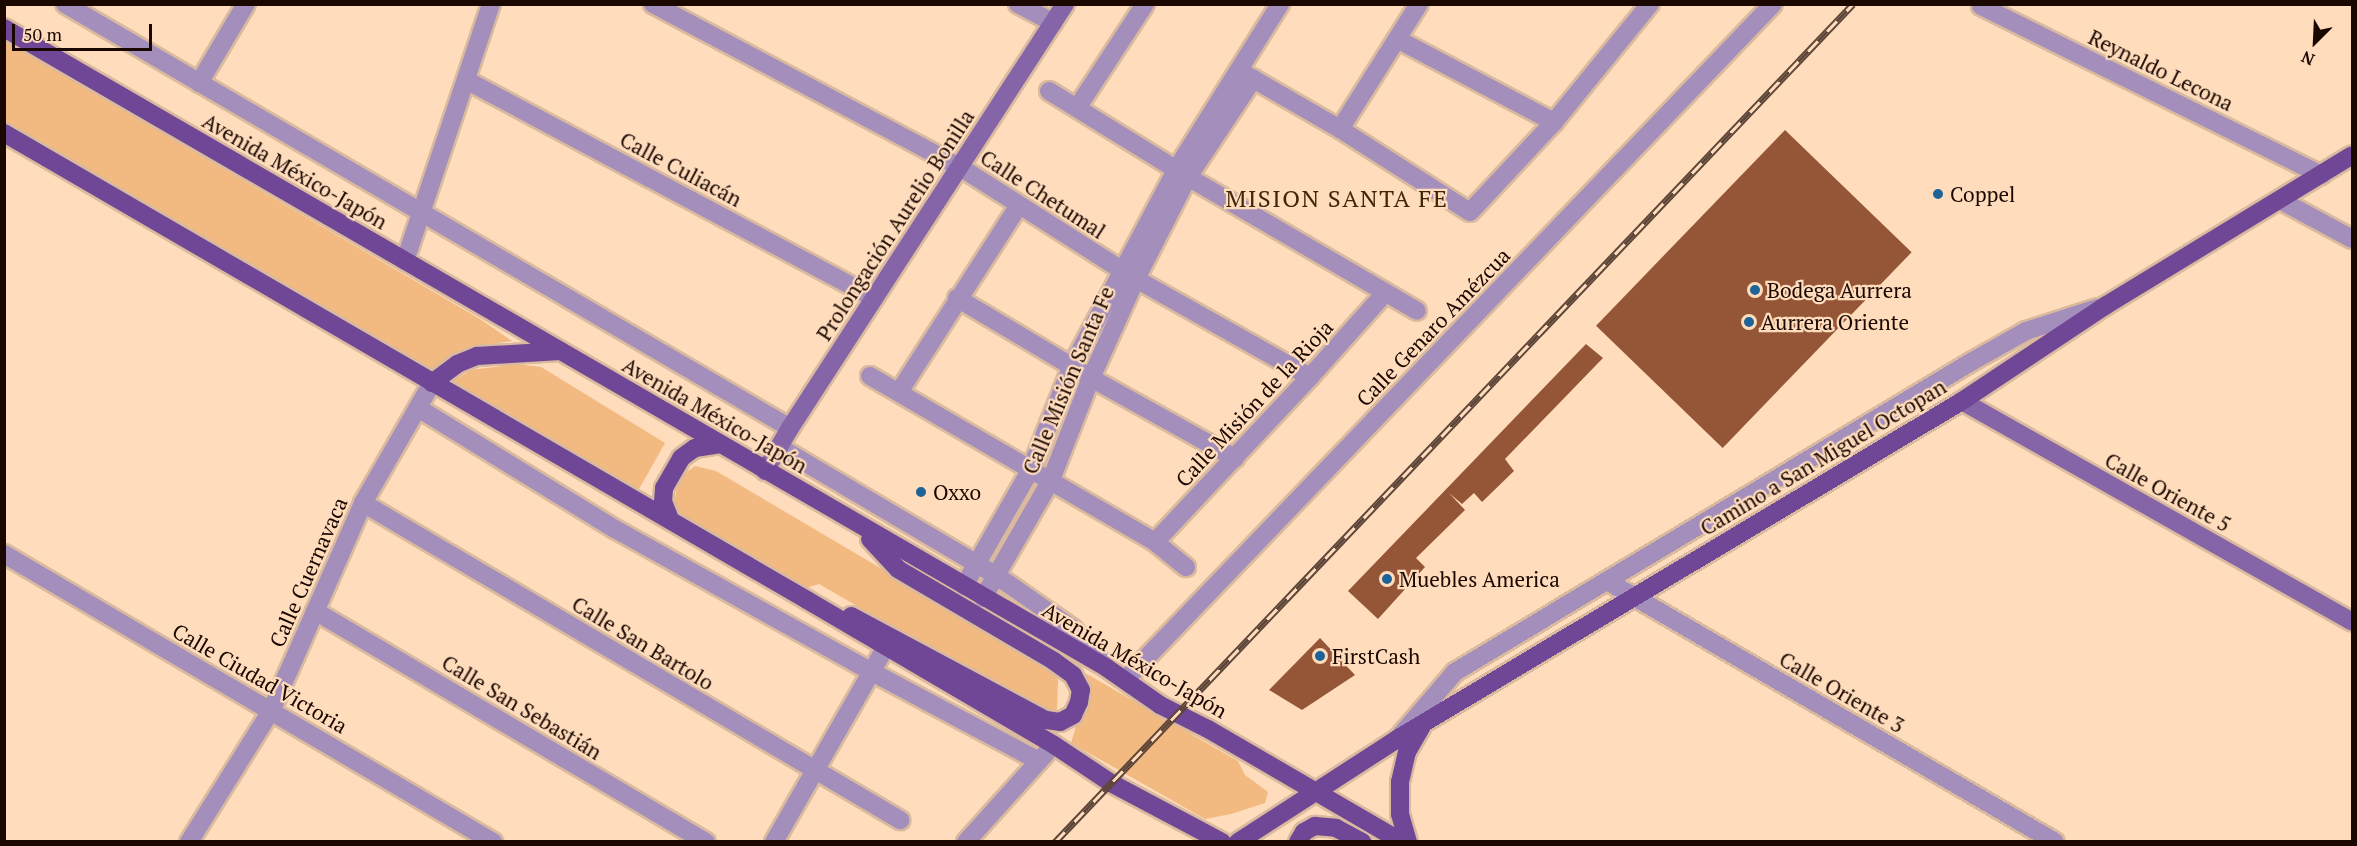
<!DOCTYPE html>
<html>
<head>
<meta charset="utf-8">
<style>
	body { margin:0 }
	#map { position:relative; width:2357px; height:846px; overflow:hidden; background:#fedcbc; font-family:"PT Serif",serif }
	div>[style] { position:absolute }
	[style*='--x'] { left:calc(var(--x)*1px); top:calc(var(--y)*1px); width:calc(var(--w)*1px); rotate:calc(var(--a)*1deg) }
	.green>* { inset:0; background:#f2b980 }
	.building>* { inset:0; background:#955637; transform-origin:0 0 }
	.roads { filter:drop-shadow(2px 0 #daba9e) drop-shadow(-2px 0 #daba9e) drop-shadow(0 2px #daba9e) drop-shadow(0 -2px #daba9e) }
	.street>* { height:18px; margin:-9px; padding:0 9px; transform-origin:9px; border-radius:9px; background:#a48fbc }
	.secondary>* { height:18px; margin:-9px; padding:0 9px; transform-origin:9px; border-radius:9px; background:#8565a7 }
	.primary>* { height:18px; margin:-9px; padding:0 9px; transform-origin:9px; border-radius:9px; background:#704696 }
	.rail>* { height:7px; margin-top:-3.5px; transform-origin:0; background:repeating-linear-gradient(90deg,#fedcbc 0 14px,#5e4638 0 28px); box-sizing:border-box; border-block:2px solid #5e4638 }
	.dots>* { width:16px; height:16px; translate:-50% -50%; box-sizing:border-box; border:3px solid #fedcbc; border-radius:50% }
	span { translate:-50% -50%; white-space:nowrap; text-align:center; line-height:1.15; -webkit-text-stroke:4.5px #fedcbc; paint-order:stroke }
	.street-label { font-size:21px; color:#1a0700 }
	.poi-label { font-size:21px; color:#1a0700 }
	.left { translate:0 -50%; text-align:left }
	.quarter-label { font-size:24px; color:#402608; letter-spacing:1.5px }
	.frame { position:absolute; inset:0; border:6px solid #1a0700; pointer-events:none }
	.north { position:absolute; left:2285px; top:12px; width:60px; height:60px; -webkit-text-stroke:4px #fedcbc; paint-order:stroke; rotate:204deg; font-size:16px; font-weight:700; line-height:24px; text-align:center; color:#1a0700 }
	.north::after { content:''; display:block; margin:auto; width:21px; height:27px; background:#1a0700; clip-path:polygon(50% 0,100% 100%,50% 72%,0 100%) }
	.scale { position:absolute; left:12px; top:24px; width:140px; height:27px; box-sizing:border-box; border:3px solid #1a0700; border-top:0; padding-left:8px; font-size:18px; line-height:21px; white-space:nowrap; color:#1a0700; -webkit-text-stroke:4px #fedcbc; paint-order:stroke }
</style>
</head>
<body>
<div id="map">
	<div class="green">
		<div style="clip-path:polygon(5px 41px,480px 319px,512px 341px,471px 347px,431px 369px,5px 121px)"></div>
		<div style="clip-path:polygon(517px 364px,541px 367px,665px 443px,639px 489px,452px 382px,471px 370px)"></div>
		<div style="clip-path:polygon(695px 466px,716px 471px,1055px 671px,1058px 680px,1057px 710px,1052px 713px,1035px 709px,819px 584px,806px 588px,680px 514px,674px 506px,676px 491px,685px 473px)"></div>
		<div style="clip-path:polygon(1080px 670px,1238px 761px,1245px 775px,1268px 792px,1265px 803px,1231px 814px,1205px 819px,1071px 743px,1084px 700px)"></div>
	</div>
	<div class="building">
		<div style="left:1785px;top:130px;width:176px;height:272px;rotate:44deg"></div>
		<div style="clip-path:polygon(1586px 344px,1603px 358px,1505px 459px,1514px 471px,1482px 502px,1474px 493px,1462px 504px,1449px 493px,1465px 510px,1416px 558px,1425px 567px,1378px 619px,1348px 591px)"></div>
		<div style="clip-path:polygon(1320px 638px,1355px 675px,1302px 710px,1269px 690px)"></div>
	</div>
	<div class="roads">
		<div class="street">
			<div style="--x:65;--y:4;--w:840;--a:30.32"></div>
			<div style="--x:653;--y:4;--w:348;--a:28"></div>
			<div style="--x:960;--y:167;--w:209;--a:32.5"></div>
			<div style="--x:1136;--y:279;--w:200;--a:29.4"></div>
			<div style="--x:1018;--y:4;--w:40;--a:28"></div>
			<div style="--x:1981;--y:6;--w:380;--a:26.4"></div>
			<div style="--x:1397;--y:39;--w:178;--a:27.9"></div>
			<div style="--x:1243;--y:73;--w:112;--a:30"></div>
			<div style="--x:1340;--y:129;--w:154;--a:32.6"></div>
			<div style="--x:1470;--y:212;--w:123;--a:-47"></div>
			<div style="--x:1554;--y:122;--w:152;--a:-50.9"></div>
			<div style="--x:466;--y:80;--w:463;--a:28.1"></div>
			<div style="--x:199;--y:83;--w:92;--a:-59.3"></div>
			<div style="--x:1049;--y:91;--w:163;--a:31.7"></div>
			<div style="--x:1188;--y:177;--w:265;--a:30.3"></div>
			<div style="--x:1077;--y:108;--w:124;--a:-56.8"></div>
			<div style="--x:1340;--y:129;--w:148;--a:-57.7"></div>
			<div style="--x:2280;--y:200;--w:82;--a:28.4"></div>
			<div style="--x:405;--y:261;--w:271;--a:-71.5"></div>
			<div style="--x:957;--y:298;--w:156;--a:30.8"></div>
			<div style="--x:1091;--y:378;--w:165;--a:29.1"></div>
			<div style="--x:870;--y:376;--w:330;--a:30.2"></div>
			<div style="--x:1155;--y:542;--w:40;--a:39"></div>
			<div style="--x:899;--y:392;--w:222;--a:-57.3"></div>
			<div style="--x:418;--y:408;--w:231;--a:31.6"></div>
			<div style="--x:615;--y:529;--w:294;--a:29.1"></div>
			<div style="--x:872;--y:672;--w:189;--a:28.1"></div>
			<div style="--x:779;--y:447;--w:253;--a:30.6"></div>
			<div style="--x:997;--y:576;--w:93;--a:34.9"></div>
			<div style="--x:1073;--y:629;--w:48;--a:49.3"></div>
			<div style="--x:363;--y:503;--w:624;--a:30.55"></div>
			<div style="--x:1155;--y:542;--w:226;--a:-46.8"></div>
			<div style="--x:1310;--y:377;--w:113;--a:-48.2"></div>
			<div style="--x:4;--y:554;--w:568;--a:30.5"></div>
			<div style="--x:1607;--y:581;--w:518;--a:30.22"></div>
			<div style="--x:964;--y:586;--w:135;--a:-60.2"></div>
			<div style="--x:1031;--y:469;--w:111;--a:-68.3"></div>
			<div style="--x:1072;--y:366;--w:222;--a:-62"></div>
			<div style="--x:1176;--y:170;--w:196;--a:-57.9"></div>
			<div style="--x:983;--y:598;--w:136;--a:-60"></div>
			<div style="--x:1051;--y:480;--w:110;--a:-68.6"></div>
			<div style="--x:1091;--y:378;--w:109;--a:-65.6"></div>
			<div style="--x:1136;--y:279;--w:114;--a:-63"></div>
			<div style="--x:1188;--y:177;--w:118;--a:-56.4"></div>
			<div style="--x:315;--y:611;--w:454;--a:30.6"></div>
			<div style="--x:1125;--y:680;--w:936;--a:-46.21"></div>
			<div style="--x:1400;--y:736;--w:84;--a:-49.3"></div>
			<div style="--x:1455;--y:672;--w:602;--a:-31"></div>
			<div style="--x:1971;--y:362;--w:63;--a:-29.4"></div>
			<div style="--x:2026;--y:331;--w:75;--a:-17.9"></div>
			<div style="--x:189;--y:842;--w:155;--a:-58"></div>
			<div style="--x:271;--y:711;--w:227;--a:-66.1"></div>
			<div style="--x:363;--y:503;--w:138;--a:-60.1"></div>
			<div style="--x:774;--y:842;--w:224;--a:-60.2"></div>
			<div style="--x:966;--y:842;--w:120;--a:-48"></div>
		</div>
		<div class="secondary">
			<div style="--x:1962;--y:401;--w:448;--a:29.5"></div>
			<div style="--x:765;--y:471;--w:50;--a:-59.8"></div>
			<div style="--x:790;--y:428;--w:505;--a:-57.03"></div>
		</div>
		<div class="primary">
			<div style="--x:4;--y:28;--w:1275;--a:30.12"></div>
			<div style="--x:1107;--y:668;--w:65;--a:34.9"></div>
			<div style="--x:1160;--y:705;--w:54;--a:26.6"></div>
			<div style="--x:1208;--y:729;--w:225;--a:30.2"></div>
			<div style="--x:4;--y:133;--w:929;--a:30.18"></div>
			<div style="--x:807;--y:600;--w:286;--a:30.4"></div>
			<div style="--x:1054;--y:745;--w:69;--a:33.7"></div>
			<div style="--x:1111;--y:783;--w:126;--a:28"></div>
			<div style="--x:432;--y:383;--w:31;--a:-37"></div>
			<div style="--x:457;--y:364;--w:22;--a:-22"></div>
			<div style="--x:477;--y:356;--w:83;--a:-3.4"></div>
			<div style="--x:670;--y:519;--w:18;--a:-112"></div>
			<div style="--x:663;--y:502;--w:14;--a:-86"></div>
			<div style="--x:664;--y:488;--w:34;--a:-60"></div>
			<div style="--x:681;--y:458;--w:17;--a:-36"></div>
			<div style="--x:695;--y:448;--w:24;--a:-9"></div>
			<div style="--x:851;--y:616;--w:221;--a:28.1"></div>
			<div style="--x:1046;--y:720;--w:14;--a:8"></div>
			<div style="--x:1060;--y:722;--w:15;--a:-28"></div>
			<div style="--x:1073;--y:715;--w:14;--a:-65"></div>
			<div style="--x:1079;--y:702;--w:12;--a:-81"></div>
			<div style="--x:1081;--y:690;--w:17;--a:-118"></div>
			<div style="--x:1073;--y:675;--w:24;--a:-144"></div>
			<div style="--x:1054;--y:661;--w:181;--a:-149.5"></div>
			<div style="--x:898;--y:569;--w:41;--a:-133"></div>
			<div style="--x:1238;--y:842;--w:189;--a:-32.9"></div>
			<div style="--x:1397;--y:739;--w:658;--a:-30.89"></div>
			<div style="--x:1962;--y:401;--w:172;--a:-33.6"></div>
			<div style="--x:2105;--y:306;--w:289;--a:-31.4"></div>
			<div style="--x:1298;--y:842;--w:12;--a:-59"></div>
			<div style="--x:1304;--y:832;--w:13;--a:-29"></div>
			<div style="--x:1315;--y:826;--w:21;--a:5"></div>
			<div style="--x:1336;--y:828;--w:30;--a:28"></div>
			<div style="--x:1408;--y:842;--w:29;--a:-106"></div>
			<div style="--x:1400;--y:814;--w:32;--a:-90"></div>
			<div style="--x:1400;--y:782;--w:31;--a:-77"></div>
			<div style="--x:1407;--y:752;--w:30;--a:-60"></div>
		</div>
	</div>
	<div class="rail">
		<div style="--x:1055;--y:842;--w:1157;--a:-46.4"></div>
	</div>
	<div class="dots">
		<div style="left:1938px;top:194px;background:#1d6397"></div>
		<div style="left:1755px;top:290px;background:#1d6397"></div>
		<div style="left:1749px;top:322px;background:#1d6397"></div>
		<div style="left:921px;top:492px;background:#1d6397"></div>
		<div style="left:1387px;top:579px;background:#1d6397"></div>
		<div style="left:1320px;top:656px;background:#1d6397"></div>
	</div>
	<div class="street-label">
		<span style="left:2161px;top:70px;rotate:26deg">Reynaldo Lecona</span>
		<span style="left:681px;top:169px;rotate:28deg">Calle Culiacán</span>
		<span style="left:295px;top:171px;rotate:30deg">Avenida México-Japón</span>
		<span style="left:1043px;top:194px;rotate:33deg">Calle Chetumal</span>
		<span style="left:895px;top:225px;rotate:-57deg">Prolongación Aurelio Bonilla</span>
		<span style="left:1433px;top:327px;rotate:-46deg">Calle Genaro Amézcua</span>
		<span style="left:1068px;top:380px;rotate:-67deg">Calle Misión Santa Fe</span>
		<span style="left:1254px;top:403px;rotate:-47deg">Calle Misión de la Rioja</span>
		<span style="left:715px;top:415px;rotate:30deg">Avenida México-Japón</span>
		<span style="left:1823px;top:457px;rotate:-31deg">Camino a San Miguel Octopan</span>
		<span style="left:2168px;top:492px;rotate:29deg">Calle Oriente 5</span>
		<span style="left:308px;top:572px;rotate:-66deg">Calle Cuernavaca</span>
		<span style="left:643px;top:643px;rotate:31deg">Calle San Bartolo</span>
		<span style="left:1135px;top:660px;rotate:30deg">Avenida México-Japón</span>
		<span style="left:260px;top:678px;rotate:30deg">Calle Ciudad Victoria</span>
		<span style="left:1842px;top:692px;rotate:30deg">Calle Oriente 3</span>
		<span style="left:522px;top:707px;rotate:31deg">Calle San Sebastián</span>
	</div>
	<div class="poi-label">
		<span class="left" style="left:1950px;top:194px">Coppel</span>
		<span class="left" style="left:1767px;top:290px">Bodega Aurrera</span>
		<span class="left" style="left:1761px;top:322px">Aurrera Oriente</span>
		<span class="left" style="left:933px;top:492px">Oxxo</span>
		<span class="left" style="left:1399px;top:579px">Muebles America</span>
		<span class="left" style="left:1332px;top:656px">FirstCash</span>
	</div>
	<div class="quarter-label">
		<span style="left:1337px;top:199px">MISION SANTA FE</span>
	</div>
	<div class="frame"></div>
	<div class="north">N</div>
	<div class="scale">50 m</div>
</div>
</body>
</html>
